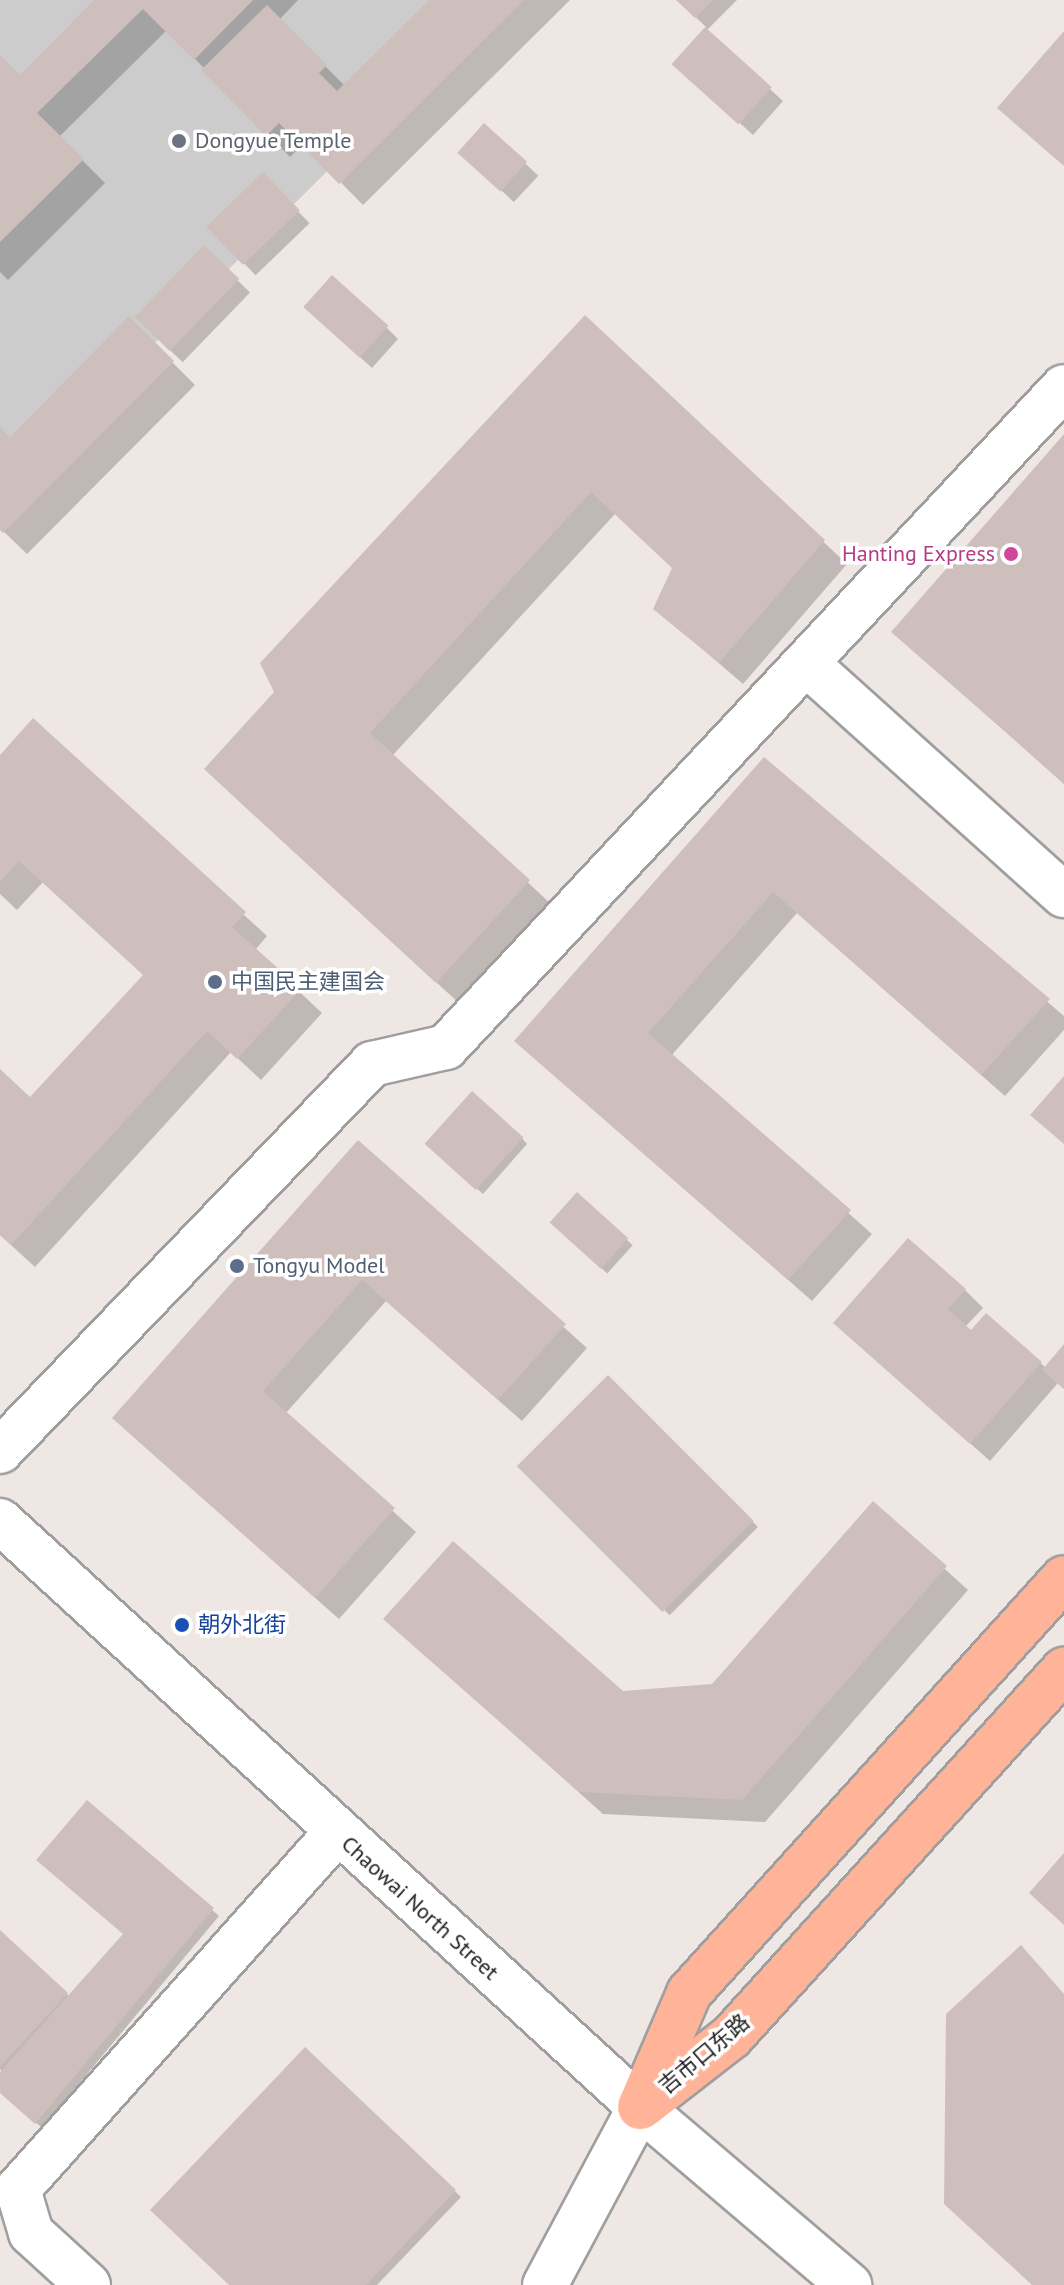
<!DOCTYPE html>
<html>
<head>
<meta charset="utf-8">
<style>
	body { margin:0 }
	#map { position:relative; width:1064px; height:2285px; overflow:hidden; background:#efe7e3; font-family:"PT Sans","Noto Sans SC",sans-serif }
	div>[style] { position:absolute }
	[style*='--x'] { left:calc(var(--x)*1px); top:calc(var(--y)*1px); width:calc(var(--w)*1px); rotate:calc(var(--a)*1deg) }
	.religious>* { inset:0; background:#ccc }
	.shadow>* { inset:0; background:#0003; transform-origin:0 0 }
	.building>* { inset:0; background:#cfbfbc; transform-origin:0 0 }
	.roads { filter:drop-shadow(2px 0 #9f9f9f) drop-shadow(-2px 0 #9f9f9f) drop-shadow(0 2px #9f9f9f) drop-shadow(0 -2px #9f9f9f) }
	.minor>* { height:44px; margin:-22px; padding:0 22px; transform-origin:22px; border-radius:22px; background:#fff }
	.major>* { height:44px; margin:-22px; padding:0 22px; transform-origin:22px; border-radius:22px; background:#ffb398 }
	.dots>* { width:22px; height:22px; translate:-50% -50%; box-sizing:border-box; border:4px solid #fff; border-radius:50% }
	span { translate:-50% -50%; white-space:nowrap; text-align:center; line-height:1.15; -webkit-text-stroke:7px #fff; paint-order:stroke }
	.worship-label { font-size:22px; color:#5b616d }
	.left { translate:0 -50%; text-align:left }
	.hotel-label { font-size:22px; color:#b23c85 }
	.right { translate:-100% -50%; text-align:right }
	.service-label { font-size:22px; color:#4e5e75 }
	.transit-label { font-size:22px; color:#164399 }
	.street-label { font-size:22px; color:#1e1e1e }
</style>
</head>
<body>
<div id="map">
	<div class="religious">
		<div style="clip-path:polygon(0 0,499px 0,0 497px)"></div>
	</div>
	<div class="shadow">
		<div style="clip-path:polygon(97px 0,298px 0,279px 20px,345px 86px,432px 0,570px 0,363px 205px,303px 144px,290px 157px,167px 30px,59px 137px,105px 183px,8px 280px,0 272px,0 58px,20px 78px)"></div>
		<div style="clip-path:polygon(678px 0,737px 0,706px 31px,783px 101px,753px 135px,675px 64px,707px 28px)"></div>
		<div style="left:485px;top:126px;width:73px;height:36px;rotate:43deg"></div>
		<div style="left:263px;top:175px;width:67px;height:75px;rotate:46deg"></div>
		<div style="left:204px;top:248px;width:64px;height:97px;rotate:44deg"></div>
		<div style="clip-path:polygon(585px 318px,847px 564px,743px 684px,655px 608px,674px 568px,615px 514px,392px 756px,551px 904px,460px 1004px,229px 792px,277px 693px)"></div>
		<div style="clip-path:polygon(129px 319px,195px 385px,27px 554px,0 528px,0 430px,10px 439px)"></div>
		<div style="clip-path:polygon(318px 319px,386px 327px,398px 339px,372px 368px)"></div>
		<div style="clip-path:polygon(1064px 437px,1064px 784px,893px 632px)"></div>
		<div style="clip-path:polygon(33px 721px,267px 936px,255px 950px,322px 1013px,261px 1080px,231px 1052px,35px 1267px,0 1235px,0 1072px,30px 1100px,145px 976px,43px 882px,17px 910px,0 894px,0 758px)"></div>
		<div style="clip-path:polygon(764px 760px,1064px 1016px,1064px 1030px,1005px 1096px,797px 913px,671px 1056px,872px 1234px,812px 1301px,517px 1041px)"></div>
		<div style="clip-path:polygon(522px 1138px,527px 1144px,483px 1194px,433px 1150px)"></div>
		<div style="clip-path:polygon(358px 1143px,587px 1348px,522px 1421px,386px 1301px,285px 1414px,416px 1532px,339px 1619px,137px 1440px)"></div>
		<div style="left:577px;top:1195px;width:75px;height:38px;rotate:42deg"></div>
		<div style="clip-path:polygon(965px 1290px,983px 1308px,965px 1327px,971px 1333px,986px 1316px,1046px 1368px,1064px 1347px,1064px 1389px,1058px 1383px,990px 1461px,835px 1323px)"></div>
		<div style="left:608px;top:1377px;width:212px;height:125px;rotate:45deg"></div>
		<div style="clip-path:polygon(873px 1504px,968px 1590px,765px 1822px,603px 1814px,386px 1619px,622px 1693px,713px 1686px)"></div>
		<div style="clip-path:polygon(87px 1802px,219px 1916px,42px 2128px,0 2091px,3px 2072px,0 2069px,0 1933px,70px 1997px,125px 1934px)"></div>
		<div style="clip-path:polygon(305px 2049px,461px 2197px,377px 2285px,231px 2285px)"></div>
	</div>
	<div class="building">
		<div style="clip-path:polygon(94px 0,253px 0,194px 60px,143px 9px,37px 113px,84px 159px,0 242px,0 55px,20px 75px)"></div>
		<div style="clip-path:polygon(429px 0,524px 0,339px 184px,279px 123px,266px 136px,201px 70px,267px 5px,327px 65px,319px 73px,337px 91px)"></div>
		<div style="clip-path:polygon(676px 0,713px 0,695px 18px)"></div>
		<div style="left:705px;top:27px;width:90px;height:50px;rotate:42deg"></div>
		<div style="clip-path:polygon(1064px 31px,1064px 166px,997px 108px)"></div>
		<div style="left:484px;top:123px;width:58px;height:40px;rotate:42deg"></div>
		<div style="left:263px;top:172px;width:53px;height:79px;rotate:46deg"></div>
		<div style="left:204px;top:245px;width:49px;height:100px;rotate:44deg"></div>
		<div style="left:332px;top:275px;width:76px;height:43px;rotate:42deg"></div>
		<div style="clip-path:polygon(585px 315px,825px 540px,719px 663px,653px 609px,672px 568px,591px 492px,370px 733px,530px 880px,436px 983px,204px 769px,274px 692px,260px 663px)"></div>
		<div style="clip-path:polygon(129px 316px,174px 361px,3px 533px,0 530px,0 427px,10px 437px)"></div>
		<div style="clip-path:polygon(1064px 434px,1064px 783px,891px 632px)"></div>
		<div style="clip-path:polygon(33px 718px,246px 912px,232px 927px,301px 989px,237px 1059px,207px 1031px,11px 1245px,0 1235px,0 1069px,30px 1097px,143px 975px,19px 861px,0 882px,0 755px)"></div>
		<div style="clip-path:polygon(764px 757px,1050px 999px,981px 1075px,773px 892px,648px 1033px,851px 1210px,788px 1280px,514px 1041px)"></div>
		<div style="clip-path:polygon(1064px 1076px,1064px 1144px,1030px 1115px)"></div>
		<div style="left:472px;top:1091px;width:69px;height:71px;rotate:42deg"></div>
		<div style="clip-path:polygon(358px 1140px,566px 1324px,498px 1400px,362px 1280px,263px 1391px,395px 1508px,315px 1598px,112px 1418px)"></div>
		<div style="left:577px;top:1192px;width:69px;height:41px;rotate:42deg"></div>
		<div style="clip-path:polygon(908px 1238px,966px 1289px,948px 1309px,971px 1330px,986px 1313px,1042px 1362px,970px 1444px,833px 1323px)"></div>
		<div style="clip-path:polygon(1064px 1344px,1064px 1389px,1042px 1370px)"></div>
		<div style="left:608px;top:1375px;width:206px;height:129px;rotate:45deg"></div>
		<div style="clip-path:polygon(873px 1501px,947px 1566px,742px 1800px,579px 1792px,383px 1619px,453px 1541px,623px 1691px,712px 1684px)"></div>
		<div style="clip-path:polygon(87px 1800px,214px 1908px,35px 2124px,0 2093px,0 2072px,123px 1934px,36px 1860px)"></div>
		<div style="clip-path:polygon(1064px 1853px,1064px 1925px,1029px 1893px)"></div>
		<div style="clip-path:polygon(0 1930px,68px 1993px,0 2067px)"></div>
		<div style="clip-path:polygon(1021px 1945px,1064px 1994px,1064px 2285px,1032px 2285px,944px 2204px,946px 2014px)"></div>
		<div style="clip-path:polygon(305px 2047px,456px 2190px,366px 2285px,229px 2285px,150px 2210px)"></div>
	</div>
	<div class="roads">
		<div class="minor">
			<div style="--x:806;--y:663;--w:347;--a:42"></div>
			<div style="--x:0;--y:1451;--w:537;--a:-46.13"></div>
			<div style="--x:372;--y:1064;--w:76;--a:-12.9"></div>
			<div style="--x:446;--y:1047;--w:904;--a:-46.88"></div>
			<div style="--x:0;--y:1521;--w:868;--a:42.48"></div>
			<div style="--x:640;--y:2107;--w:275;--a:40.4"></div>
			<div style="--x:88;--y:2285;--w:77;--a:-137.6"></div>
			<div style="--x:31;--y:2233;--w:46;--a:-106.5"></div>
			<div style="--x:18;--y:2189;--w:479;--a:-48.2"></div>
			<div style="--x:545;--y:2285;--w:202;--a:-61.9"></div>
		</div>
		<div class="major">
			<div style="--x:642;--y:2106;--w:113;--a:-37.8"></div>
			<div style="--x:731;--y:2037;--w:496;--a:-47.8"></div>
			<div style="--x:640;--y:2107;--w:124;--a:-66.7"></div>
			<div style="--x:689;--y:1993;--w:559;--a:-47.9"></div>
		</div>
	</div>
	<div class="dots">
		<div style="left:179px;top:141px;background:#6b7280"></div>
		<div style="left:1011px;top:554px;background:#d1479c"></div>
		<div style="left:215px;top:982px;background:#5c6f8a"></div>
		<div style="left:237px;top:1266px;background:#5c6f8a"></div>
		<div style="left:182px;top:1625px;background:#1a4fb4"></div>
	</div>
	<div class="worship-label">
		<span class="left" style="left:195px;top:141px">Dongyue Temple</span>
	</div>
	<div class="hotel-label">
		<span class="right" style="left:995px;top:554px">Hanting Express</span>
	</div>
	<div class="service-label">
		<span class="left" style="left:231px;top:982px">中国民主建国会</span>
		<span class="left" style="left:253px;top:1266px">Tongyu Model</span>
	</div>
	<div class="transit-label">
		<span class="left" style="left:198px;top:1625px">朝外北街</span>
	</div>
	<div class="street-label">
		<span style="left:420px;top:1908px;rotate:42deg">Chaowai North Street</span>
		<span style="left:704px;top:2054px;rotate:-40deg">吉市口东路</span>
	</div>
</div>
</body>
</html>
